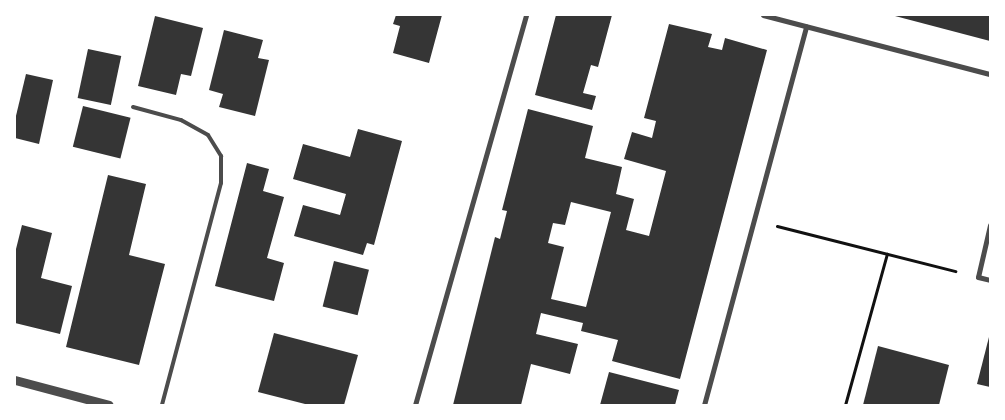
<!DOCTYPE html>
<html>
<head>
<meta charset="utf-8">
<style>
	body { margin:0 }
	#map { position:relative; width:1005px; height:420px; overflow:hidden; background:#fff; font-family:"Playfair Display",serif }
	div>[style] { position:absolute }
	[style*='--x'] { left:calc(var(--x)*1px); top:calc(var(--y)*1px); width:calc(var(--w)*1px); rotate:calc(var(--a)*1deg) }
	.building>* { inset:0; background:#353535; transform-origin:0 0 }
	.path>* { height:3px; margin:-1.5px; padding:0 1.5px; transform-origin:1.5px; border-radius:1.5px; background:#111 }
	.service>* { height:4px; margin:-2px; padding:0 2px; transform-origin:2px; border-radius:2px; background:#4c4c4c }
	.minor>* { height:5px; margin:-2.5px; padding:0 2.5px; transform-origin:2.5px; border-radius:2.5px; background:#4c4c4c }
	.tertiary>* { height:9px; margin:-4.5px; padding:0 4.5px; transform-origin:4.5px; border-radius:4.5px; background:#4c4c4c }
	span { translate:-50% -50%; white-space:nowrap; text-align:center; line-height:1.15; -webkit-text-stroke:5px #fff; paint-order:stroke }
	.frame { position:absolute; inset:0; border:16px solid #fff; pointer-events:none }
</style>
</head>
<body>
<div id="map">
	<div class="building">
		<div style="clip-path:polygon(396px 15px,442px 15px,429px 63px,393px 53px,400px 26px,393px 24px)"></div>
		<div style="clip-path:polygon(556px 15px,612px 15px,598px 67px,591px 65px,583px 93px,596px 96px,592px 110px,535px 95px)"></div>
		<div style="clip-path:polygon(895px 15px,990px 15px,990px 41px,895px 16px)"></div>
		<div style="clip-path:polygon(155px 16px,203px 28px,191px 76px,181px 74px,176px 95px,138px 86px)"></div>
		<div style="clip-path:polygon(evenodd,669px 24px,712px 34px,708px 47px,722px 50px,725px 38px,767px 50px,680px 379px,612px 361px,618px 340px,581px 331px,583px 323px,541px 313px,536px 334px,578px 344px,570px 374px,531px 364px,521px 405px,453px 405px,495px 237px,500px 239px,507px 211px,502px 210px,528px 109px,593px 126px,585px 158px,622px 167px,616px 194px,634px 199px,626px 230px,649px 236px,666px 171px,624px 159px,632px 132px,652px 138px,656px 121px,644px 118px,669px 24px,571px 202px,611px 212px,586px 307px,551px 299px,564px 247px,548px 243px,553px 223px,565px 225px,571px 202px)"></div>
		<div style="clip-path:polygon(224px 30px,263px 40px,258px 58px,269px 60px,255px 116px,219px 107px,223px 94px,209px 90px)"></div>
		<div style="left:88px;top:49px;width:34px;height:50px;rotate:12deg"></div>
		<div style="clip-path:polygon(26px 74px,53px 80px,39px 144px,15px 138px,15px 120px)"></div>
		<div style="left:83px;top:106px;width:49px;height:42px;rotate:14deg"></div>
		<div style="clip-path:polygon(358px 129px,402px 141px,374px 245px,367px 243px,363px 255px,294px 236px,303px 205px,340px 215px,346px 194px,293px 179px,303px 144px,350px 157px)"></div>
		<div style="clip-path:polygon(247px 163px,269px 169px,263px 191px,284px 197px,267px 258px,284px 263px,274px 301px,215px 286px)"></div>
		<div style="clip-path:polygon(108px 175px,146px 184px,129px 255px,165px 264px,139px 365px,66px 347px)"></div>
		<div style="clip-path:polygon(22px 225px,52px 233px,41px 278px,72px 286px,60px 334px,15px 323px,15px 253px)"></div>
		<div style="left:334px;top:261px;width:36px;height:47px;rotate:14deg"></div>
		<div style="clip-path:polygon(274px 333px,358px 355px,344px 405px,309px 405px,258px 392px)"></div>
		<div style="clip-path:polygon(989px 337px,990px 337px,990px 387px,977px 384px)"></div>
		<div style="clip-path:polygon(878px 346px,949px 365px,939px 405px,863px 405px)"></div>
		<div style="clip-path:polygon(609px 372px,679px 390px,675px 405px,600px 405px)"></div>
	</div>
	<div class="path">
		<div style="--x:777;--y:226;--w:184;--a:14.2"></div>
		<div style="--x:845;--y:405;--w:157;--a:-74.5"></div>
	</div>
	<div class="service">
		<div style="--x:133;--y:107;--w:50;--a:15.2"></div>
		<div style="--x:181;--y:120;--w:31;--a:29"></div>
		<div style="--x:208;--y:135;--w:25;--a:58"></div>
		<div style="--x:221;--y:156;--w:27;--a:90"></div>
		<div style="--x:221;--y:183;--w:230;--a:104.9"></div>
	</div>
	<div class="minor">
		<div style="--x:763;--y:15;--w:235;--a:14.6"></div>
		<div style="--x:990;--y:225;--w:53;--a:103"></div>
		<div style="--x:978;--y:277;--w:12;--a:14"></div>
		<div style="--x:415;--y:405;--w:405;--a:-74.1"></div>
		<div style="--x:704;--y:405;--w:392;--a:-74.9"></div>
	</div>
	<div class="tertiary">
		<div style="--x:15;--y:380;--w:97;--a:14.9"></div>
	</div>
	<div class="frame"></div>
</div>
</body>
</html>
